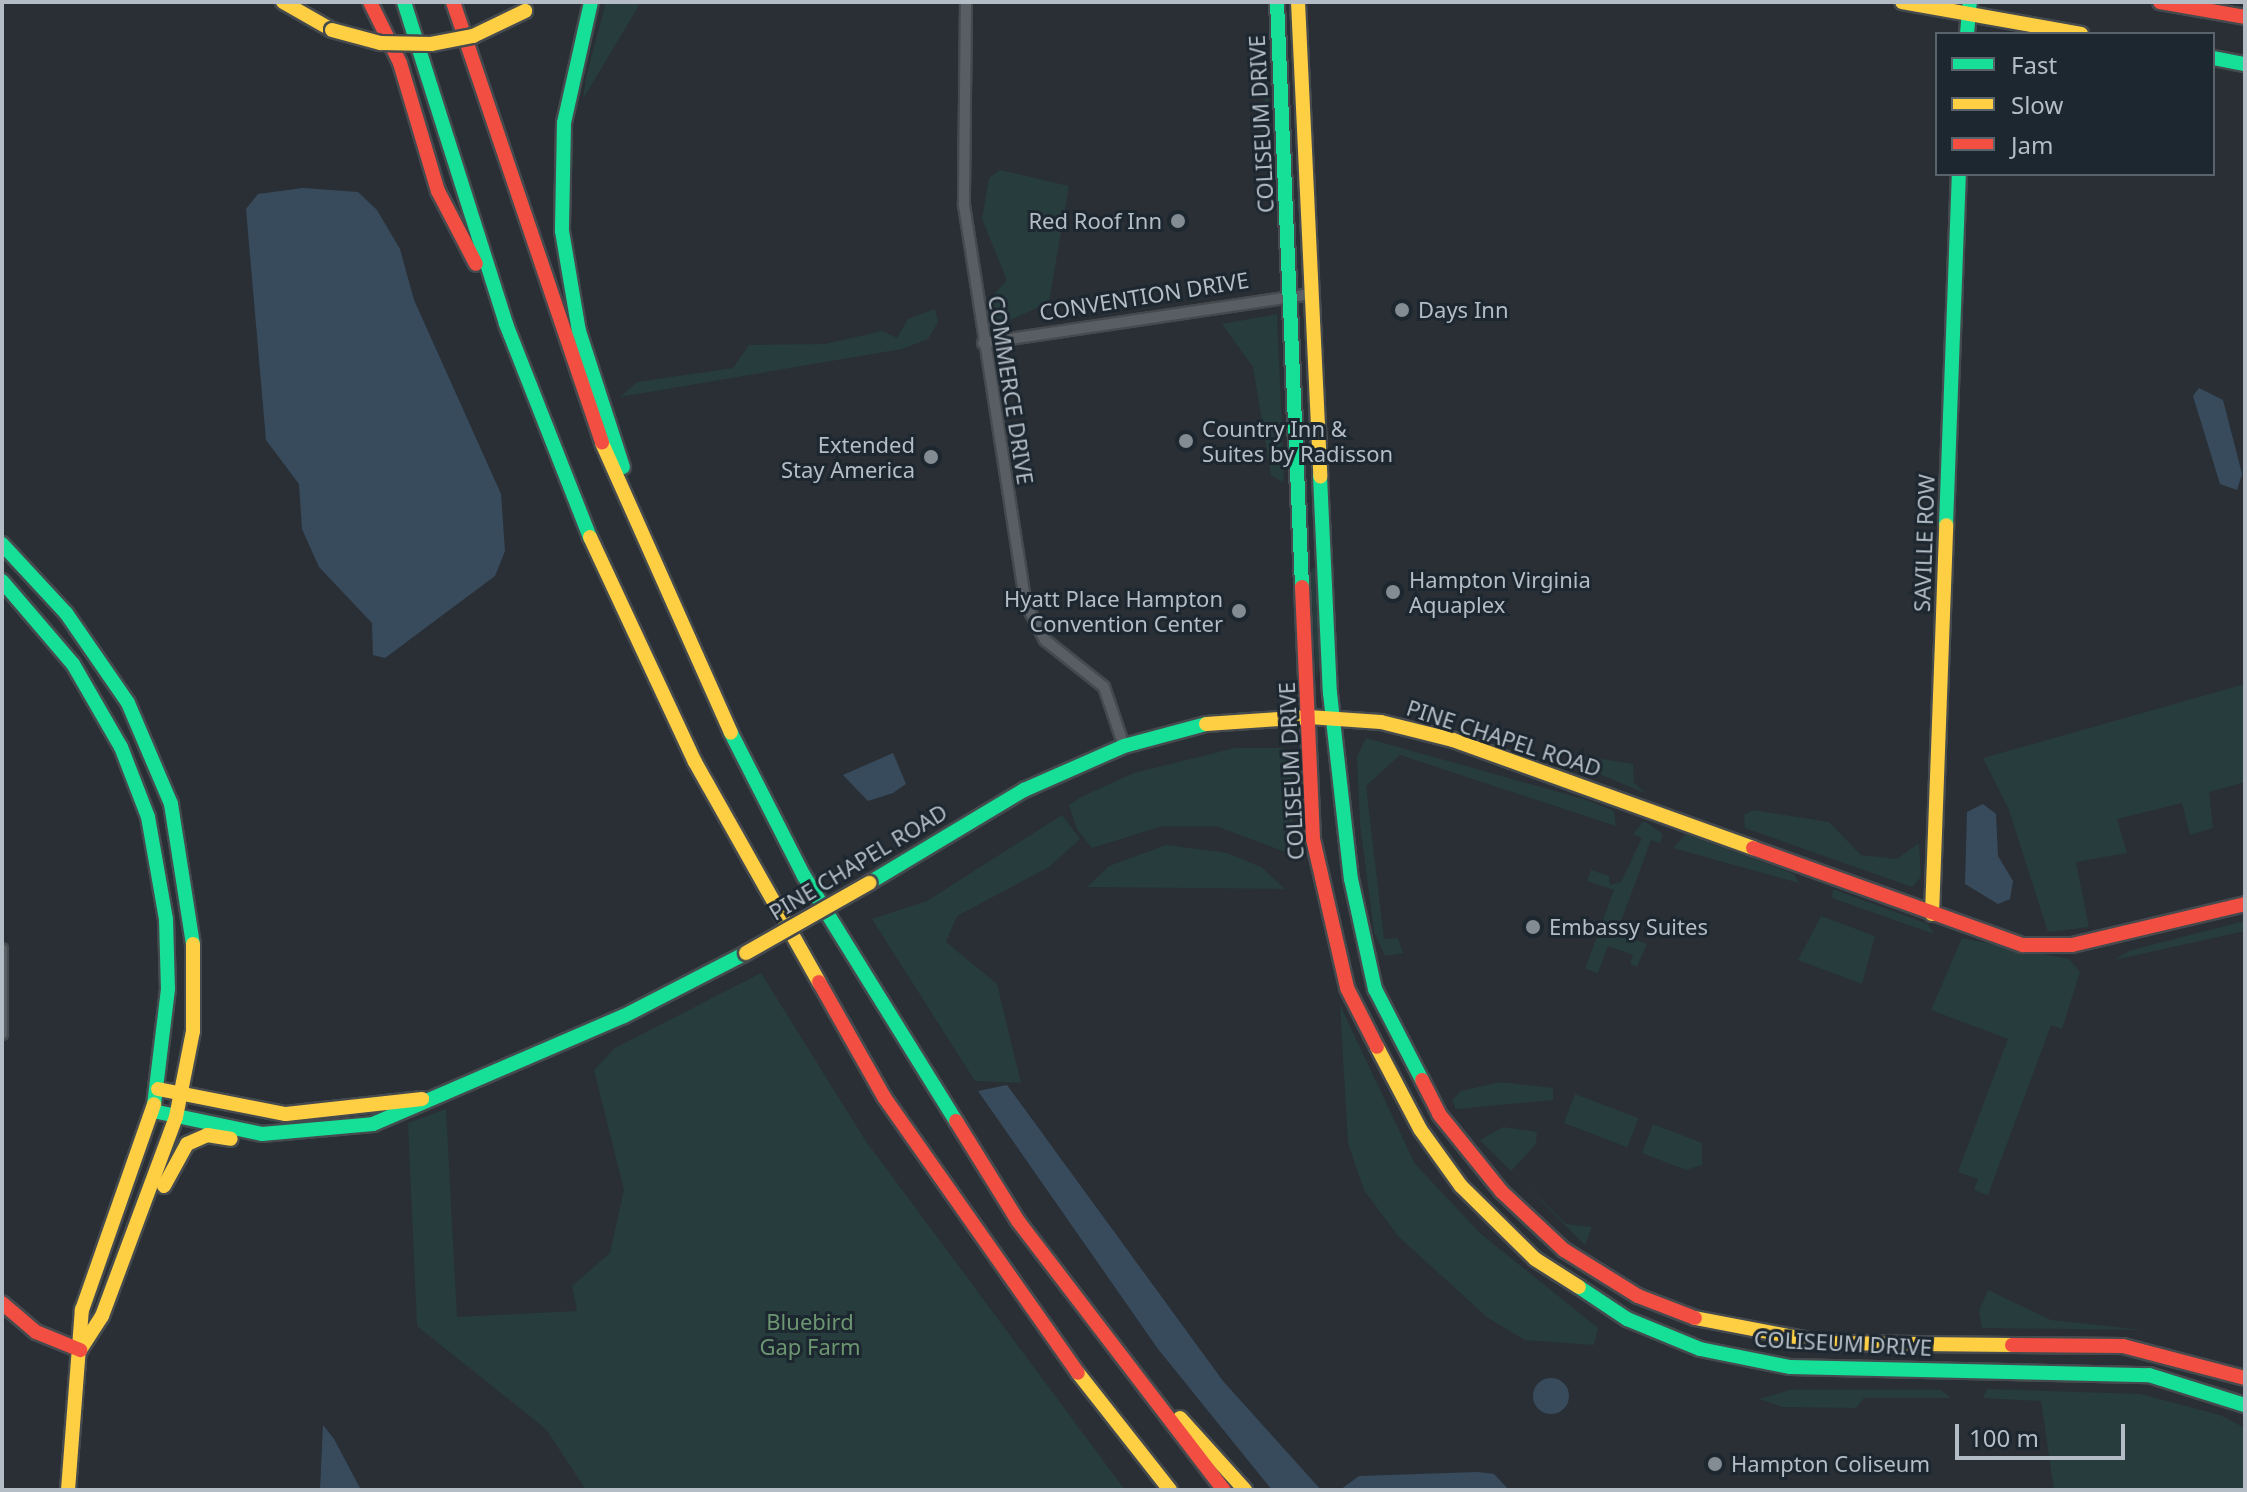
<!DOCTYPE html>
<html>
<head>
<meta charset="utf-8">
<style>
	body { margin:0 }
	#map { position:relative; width:2247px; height:1492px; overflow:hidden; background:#292f35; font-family:"Noto Sans",sans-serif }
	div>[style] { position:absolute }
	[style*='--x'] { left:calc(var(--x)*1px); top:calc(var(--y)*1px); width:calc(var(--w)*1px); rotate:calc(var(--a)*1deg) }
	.green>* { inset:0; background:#273c3c; transform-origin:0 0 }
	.water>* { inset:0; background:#384b5d }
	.round { border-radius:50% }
	.roads { filter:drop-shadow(2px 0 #454a4e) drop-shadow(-2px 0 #454a4e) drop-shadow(0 2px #454a4e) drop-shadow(0 -2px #454a4e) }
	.street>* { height:10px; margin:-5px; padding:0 5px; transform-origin:5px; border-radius:5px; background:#595e64 }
	.fast>* { height:14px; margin:-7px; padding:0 7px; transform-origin:7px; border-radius:7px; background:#16e098 }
	.slow>* { height:14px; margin:-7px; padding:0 7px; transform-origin:7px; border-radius:7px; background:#ffcf43 }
	.jam>* { height:14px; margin:-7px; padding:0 7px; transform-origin:7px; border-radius:7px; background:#f24e42 }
	.bridges { filter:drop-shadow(2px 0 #454a4e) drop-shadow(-2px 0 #454a4e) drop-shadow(0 2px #454a4e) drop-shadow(0 -2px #454a4e) }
	.slow-bridge>* { height:14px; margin:-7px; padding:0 7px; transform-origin:7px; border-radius:7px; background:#ffcf43 }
	.dots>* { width:22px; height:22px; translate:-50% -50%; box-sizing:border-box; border:4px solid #1d2730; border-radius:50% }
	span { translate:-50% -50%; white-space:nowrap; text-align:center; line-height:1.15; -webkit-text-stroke:6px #1d2730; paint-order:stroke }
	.street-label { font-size:22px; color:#b4bdc6 }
	.poi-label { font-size:22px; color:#b4bdc6 }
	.right { translate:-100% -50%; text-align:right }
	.left { translate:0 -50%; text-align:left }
	.park-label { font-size:22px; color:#6c9671 }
	.frame { position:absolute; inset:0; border:4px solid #b4bdc6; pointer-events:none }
	.legend { position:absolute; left:1935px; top:32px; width:280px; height:144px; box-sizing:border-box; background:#1d2730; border:2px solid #59636c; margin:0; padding:10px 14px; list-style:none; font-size:24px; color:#b4bdc6 }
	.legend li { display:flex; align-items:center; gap:16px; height:40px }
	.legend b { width:40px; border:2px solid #59636c }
	.scale { position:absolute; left:1955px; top:1424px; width:170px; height:36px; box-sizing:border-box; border:4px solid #b4bdc6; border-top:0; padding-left:10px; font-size:24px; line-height:28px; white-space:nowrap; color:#b4bdc6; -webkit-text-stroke:6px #1d2730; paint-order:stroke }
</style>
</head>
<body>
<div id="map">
	<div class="green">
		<div style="clip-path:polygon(606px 2px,641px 2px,583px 99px,586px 77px)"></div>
		<div style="clip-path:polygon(1267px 68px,1272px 151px,1265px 157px,1258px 156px,1266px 111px,1261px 71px)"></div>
		<div style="clip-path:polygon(1000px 170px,1069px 186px,1049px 302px,1004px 323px,991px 314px,990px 299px,1007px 280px,982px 219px,989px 178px)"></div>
		<div style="clip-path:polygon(935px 309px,938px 322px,928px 339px,902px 349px,620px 397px,637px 382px,733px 368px,749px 345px,825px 344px,882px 331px,897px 338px,908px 319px)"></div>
		<div style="clip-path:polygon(1277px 314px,1284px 477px,1282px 482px,1271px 475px,1253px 367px,1222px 324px)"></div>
		<div style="clip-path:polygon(1317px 565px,1321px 639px,1317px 681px,1310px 571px)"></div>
		<div style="clip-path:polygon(2245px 684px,2245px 782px,2209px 792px,2213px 828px,2190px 835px,2182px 803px,2117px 819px,2127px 853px,2076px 862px,2089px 927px,2048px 932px,2009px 810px,1983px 758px)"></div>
		<div style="clip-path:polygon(1366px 738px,1587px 800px,1614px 811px,1616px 826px,1400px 755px,1366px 786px,1384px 939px,1398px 938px,1403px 953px,1385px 956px,1374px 932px,1360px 824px,1357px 757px)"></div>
		<div style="clip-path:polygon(1235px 748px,1282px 748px,1291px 759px,1293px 855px,1216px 826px,1162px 826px,1092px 848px,1077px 829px,1069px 805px,1081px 797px,1134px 773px)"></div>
		<div style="clip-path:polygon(1583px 756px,1633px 764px,1634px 783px,1647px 794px,1578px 765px)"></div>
		<div style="clip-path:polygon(1753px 810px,1829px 822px,1861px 855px,1897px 859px,1919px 843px,1921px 877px,1912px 887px,1745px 828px,1744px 815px)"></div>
		<div style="clip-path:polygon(1062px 815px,1080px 839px,1049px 867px,957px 916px,946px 942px,997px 984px,1021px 1083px,975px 1081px,872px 919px,927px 901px)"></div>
		<div style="clip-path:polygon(1644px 821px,1663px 834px,1660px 843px,1651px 840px,1617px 932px,1647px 944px,1637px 967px,1630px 964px,1633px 955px,1608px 946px,1598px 973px,1585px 969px,1614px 890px,1587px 881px,1591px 870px,1609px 876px,1610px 885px,1621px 882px,1642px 838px,1633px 834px)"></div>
		<div style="clip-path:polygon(1686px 834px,1794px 874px,1799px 883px,1673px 848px)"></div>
		<div style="clip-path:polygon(1166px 845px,1227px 853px,1261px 867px,1285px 889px,1087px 887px,1109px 866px)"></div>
		<div style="clip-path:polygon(1833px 889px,1928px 924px,1934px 934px,1832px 898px)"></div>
		<div style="clip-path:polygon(1821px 916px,1875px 936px,1862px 984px,1798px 960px)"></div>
		<div style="clip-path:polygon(2245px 921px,2245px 931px,2114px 960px,2131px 950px)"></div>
		<div style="clip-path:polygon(1962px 938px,2069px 959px,2080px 972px,2062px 1029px,2051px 1025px,1988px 1195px,1974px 1190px,1978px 1179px,1958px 1172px,2008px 1039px,1931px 1010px)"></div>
		<div style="clip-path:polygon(761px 973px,865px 1140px,1125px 1490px,586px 1490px,546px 1429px,417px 1326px,408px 1123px,446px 1109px,457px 1317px,577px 1311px,572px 1286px,610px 1253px,624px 1190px,594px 1070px,615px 1048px)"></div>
		<div style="clip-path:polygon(1340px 1005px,1415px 1164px,1481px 1234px,1598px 1328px,1594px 1345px,1525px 1340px,1488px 1318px,1398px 1236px,1364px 1190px,1348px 1143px)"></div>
		<div style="clip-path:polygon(1501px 1082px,1553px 1088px,1553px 1100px,1456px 1109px,1452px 1100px,1461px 1091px)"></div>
		<div style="left:1575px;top:1094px;width:68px;height:31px;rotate:21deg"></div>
		<div style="clip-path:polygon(1653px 1124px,1702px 1143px,1702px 1165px,1686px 1170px,1642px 1153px)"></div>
		<div style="clip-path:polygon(1503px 1127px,1537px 1132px,1536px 1144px,1511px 1171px,1566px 1224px,1592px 1227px,1585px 1245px,1480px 1140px)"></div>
		<div style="clip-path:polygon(1988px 1290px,2051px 1320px,2144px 1330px,1982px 1328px,1979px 1311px)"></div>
		<div style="clip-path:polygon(1987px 1389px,2140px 1394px,2220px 1415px,2245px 1428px,2245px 1490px,2054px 1490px,2041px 1401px,1983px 1398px)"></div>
		<div style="clip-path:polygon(1790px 1390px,1941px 1390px,1951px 1398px,1864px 1398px,1856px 1408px,1783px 1407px,1759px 1399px)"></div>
	</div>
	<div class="water">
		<div style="clip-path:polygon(303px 188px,358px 192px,377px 210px,400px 249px,414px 300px,501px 494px,505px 551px,495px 576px,385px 658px,373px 655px,372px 623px,319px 567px,302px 529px,299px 484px,266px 440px,246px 209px,258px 194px)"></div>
		<div style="clip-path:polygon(2199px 388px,2223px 400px,2242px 474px,2237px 490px,2220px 484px,2193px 396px)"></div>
		<div style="clip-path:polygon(893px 753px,906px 784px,893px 793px,868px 801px,843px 775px)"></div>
		<div style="clip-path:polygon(1983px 804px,1996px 814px,1998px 856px,2013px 881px,2010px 899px,1998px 904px,1965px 884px,1967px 812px)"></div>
		<div style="clip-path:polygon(1007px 1085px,1223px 1381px,1321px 1490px,1272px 1490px,1158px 1349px,978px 1091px)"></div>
		<div class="round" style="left:1533px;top:1378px;width:36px;height:36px"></div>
		<div style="clip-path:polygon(323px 1425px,334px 1439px,361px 1490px,320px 1490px)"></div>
		<div style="clip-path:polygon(1478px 1472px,1494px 1474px,1509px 1490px,1340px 1490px,1359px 1476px)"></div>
	</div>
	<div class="roads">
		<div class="street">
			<div style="--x:966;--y:2;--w:203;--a:90.6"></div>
			<div style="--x:964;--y:205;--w:404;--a:81.2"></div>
			<div style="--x:1026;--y:604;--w:41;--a:62.2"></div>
			<div style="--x:1045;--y:640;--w:75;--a:38.5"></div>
			<div style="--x:1104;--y:687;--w:62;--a:71.3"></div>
			<div style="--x:983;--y:343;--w:332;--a:-8.5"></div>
			<div style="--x:2;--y:949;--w:85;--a:90"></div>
		</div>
		<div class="fast">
			<div style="--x:404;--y:2;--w:338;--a:72.4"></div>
			<div style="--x:506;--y:324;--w:229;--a:68.5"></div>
			<div style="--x:591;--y:2;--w:124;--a:102.6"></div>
			<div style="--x:564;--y:123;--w:108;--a:91.1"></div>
			<div style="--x:562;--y:231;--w:101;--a:80.4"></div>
			<div style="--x:579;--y:331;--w:143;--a:72.1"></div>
			<div style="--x:1277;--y:2;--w:586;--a:87.55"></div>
			<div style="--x:1967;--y:34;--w:32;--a:-85"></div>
			<div style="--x:2213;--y:58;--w:33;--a:11"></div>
			<div style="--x:1320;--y:476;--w:217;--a:87.4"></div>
			<div style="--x:1330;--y:693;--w:187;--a:83.6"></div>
			<div style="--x:1351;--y:879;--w:113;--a:77.7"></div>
			<div style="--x:1375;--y:989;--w:102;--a:62.7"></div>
			<div style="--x:1946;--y:525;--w:351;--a:-87.9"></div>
			<div style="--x:2;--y:544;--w:94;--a:47.2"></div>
			<div style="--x:66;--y:613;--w:109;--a:55.4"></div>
			<div style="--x:128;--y:703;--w:110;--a:66.9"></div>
			<div style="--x:171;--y:804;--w:142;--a:81.1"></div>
			<div style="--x:2;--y:581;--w:109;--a:49.5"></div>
			<div style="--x:73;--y:664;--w:96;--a:60"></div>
			<div style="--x:121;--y:747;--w:75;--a:68.9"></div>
			<div style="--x:148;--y:817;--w:104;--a:80"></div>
			<div style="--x:166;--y:919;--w:70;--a:88.4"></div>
			<div style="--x:168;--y:989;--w:116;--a:96.9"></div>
			<div style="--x:731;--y:733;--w:161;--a:63"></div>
			<div style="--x:804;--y:876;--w:288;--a:58.2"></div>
			<div style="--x:869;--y:883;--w:181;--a:-31"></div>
			<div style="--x:1024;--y:790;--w:109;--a:-23.7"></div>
			<div style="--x:1124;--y:746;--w:85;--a:-15"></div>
			<div style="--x:153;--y:1111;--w:111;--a:11.9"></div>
			<div style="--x:262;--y:1134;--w:111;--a:-5.1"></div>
			<div style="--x:373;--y:1124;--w:273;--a:-23.3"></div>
			<div style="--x:624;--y:1016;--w:137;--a:-27.3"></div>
			<div style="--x:1579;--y:1287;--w:58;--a:33.7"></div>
			<div style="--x:1627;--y:1319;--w:79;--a:22.3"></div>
			<div style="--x:1700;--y:1349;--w:92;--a:11.3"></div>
			<div style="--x:1790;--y:1367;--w:359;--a:1.3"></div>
			<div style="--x:2149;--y:1375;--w:101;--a:17.4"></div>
		</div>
		<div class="slow">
			<div style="--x:283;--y:2;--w:56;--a:29.7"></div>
			<div style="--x:1298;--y:2;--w:475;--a:87.3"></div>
			<div style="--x:1902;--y:2;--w:182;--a:10.1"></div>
			<div style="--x:602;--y:443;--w:317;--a:66"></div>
			<div style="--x:590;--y:537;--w:248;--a:65"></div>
			<div style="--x:695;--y:762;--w:253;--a:60.6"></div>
			<div style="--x:1206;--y:724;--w:103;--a:-3.9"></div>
			<div style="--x:1309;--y:717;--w:72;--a:4"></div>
			<div style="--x:1381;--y:722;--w:74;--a:14"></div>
			<div style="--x:1453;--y:740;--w:319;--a:19.8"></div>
			<div style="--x:1932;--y:914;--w:389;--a:-87.9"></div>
			<div style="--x:1377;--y:1047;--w:93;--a:62.3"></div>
			<div style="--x:1420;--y:1129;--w:70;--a:54.3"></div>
			<div style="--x:1461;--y:1186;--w:104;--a:44.6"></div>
			<div style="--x:1535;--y:1259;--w:52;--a:32.5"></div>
			<div style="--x:158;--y:1089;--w:130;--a:11.1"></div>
			<div style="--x:286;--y:1114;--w:137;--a:-6.3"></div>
			<div style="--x:164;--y:1186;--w:48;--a:-61.3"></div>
			<div style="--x:187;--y:1144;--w:22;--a:-24"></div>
			<div style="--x:207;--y:1135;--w:24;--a:9"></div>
			<div style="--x:1695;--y:1318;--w:132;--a:10.9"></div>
			<div style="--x:1825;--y:1343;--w:187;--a:0.6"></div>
			<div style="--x:80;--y:1350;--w:40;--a:-57.1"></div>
			<div style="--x:102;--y:1316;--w:212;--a:-69.6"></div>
			<div style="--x:176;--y:1117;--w:88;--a:-78.8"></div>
			<div style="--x:193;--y:1031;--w:87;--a:-90"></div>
			<div style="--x:1078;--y:1373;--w:149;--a:51.8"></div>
			<div style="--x:1180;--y:1418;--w:97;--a:47.9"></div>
			<div style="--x:68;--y:1490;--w:181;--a:-85.6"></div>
			<div style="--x:82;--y:1310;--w:218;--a:-70.7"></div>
		</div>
		<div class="jam">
			<div style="--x:370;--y:2;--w:68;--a:63.8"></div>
			<div style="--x:400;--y:63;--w:134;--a:73.5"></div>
			<div style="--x:438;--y:191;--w:82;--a:62.5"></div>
			<div style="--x:453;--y:2;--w:465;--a:71.3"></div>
			<div style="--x:2160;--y:2;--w:86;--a:10"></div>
			<div style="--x:1302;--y:587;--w:252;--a:87.5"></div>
			<div style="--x:1313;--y:839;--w:153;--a:77.1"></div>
			<div style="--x:1347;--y:988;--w:66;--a:63"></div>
			<div style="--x:1753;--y:848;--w:287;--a:19.8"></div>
			<div style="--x:2023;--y:945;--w:49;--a:0"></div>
			<div style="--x:2072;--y:945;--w:178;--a:-13.3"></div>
			<div style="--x:819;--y:982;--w:132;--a:60.5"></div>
			<div style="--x:884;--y:1097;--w:337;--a:54.9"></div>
			<div style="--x:1422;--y:1080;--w:38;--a:63"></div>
			<div style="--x:1439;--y:1114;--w:100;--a:51.1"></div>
			<div style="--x:1502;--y:1192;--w:85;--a:43.1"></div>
			<div style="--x:1564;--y:1250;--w:87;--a:31.9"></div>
			<div style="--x:1638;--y:1296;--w:61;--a:21.1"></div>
			<div style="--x:956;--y:1121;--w:118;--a:58.2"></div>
			<div style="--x:1018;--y:1221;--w:339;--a:52.6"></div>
			<div style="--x:2;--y:1303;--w:45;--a:40.5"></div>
			<div style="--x:36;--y:1332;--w:48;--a:22.2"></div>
			<div style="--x:2012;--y:1345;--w:111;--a:0.5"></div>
			<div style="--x:2123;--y:1346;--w:126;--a:14.7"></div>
		</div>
	</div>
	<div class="bridges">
		<div class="slow-bridge">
			<div style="--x:332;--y:30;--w:50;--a:15.2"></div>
			<div style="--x:380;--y:43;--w:51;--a:1.1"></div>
			<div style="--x:431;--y:44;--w:43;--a:-10.8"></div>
			<div style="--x:473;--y:36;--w:58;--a:-25.7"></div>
			<div style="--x:746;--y:953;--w:142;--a:-29.6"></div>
		</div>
	</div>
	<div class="dots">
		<div style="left:1178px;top:221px;background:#838b93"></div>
		<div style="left:1402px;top:310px;background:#838b93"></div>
		<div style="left:1186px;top:441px;background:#838b93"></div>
		<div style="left:931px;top:457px;background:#838b93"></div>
		<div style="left:1393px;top:592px;background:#838b93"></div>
		<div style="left:1239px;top:611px;background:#838b93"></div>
		<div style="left:1533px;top:927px;background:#838b93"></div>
		<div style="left:1715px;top:1464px;background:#838b93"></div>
	</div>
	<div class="street-label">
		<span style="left:1261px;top:124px;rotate:-93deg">COLISEUM DRIVE</span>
		<span style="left:1144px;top:296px;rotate:-9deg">CONVENTION DRIVE</span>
		<span style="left:1011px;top:390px;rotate:81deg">COMMERCE DRIVE</span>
		<span style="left:1924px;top:543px;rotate:-88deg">SAVILLE ROW</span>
		<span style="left:1504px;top:738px;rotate:18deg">PINE CHAPEL ROAD</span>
		<span style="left:1291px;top:771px;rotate:-93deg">COLISEUM DRIVE</span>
		<span style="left:858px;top:862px;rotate:-31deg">PINE CHAPEL ROAD</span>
		<span style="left:1843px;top:1343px;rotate:3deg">COLISEUM DRIVE</span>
	</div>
	<div class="poi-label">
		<span class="right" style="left:1162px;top:221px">Red Roof Inn</span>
		<span class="left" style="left:1418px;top:310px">Days Inn</span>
		<span class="left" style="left:1202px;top:441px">Country Inn &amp;<br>Suites by Radisson</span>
		<span class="right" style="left:915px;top:457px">Extended<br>Stay America</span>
		<span class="left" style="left:1409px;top:592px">Hampton Virginia<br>Aquaplex</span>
		<span class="right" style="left:1223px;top:611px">Hyatt Place Hampton<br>Convention Center</span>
		<span class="left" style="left:1549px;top:927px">Embassy Suites</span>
		<span class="left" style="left:1731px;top:1464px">Hampton Coliseum</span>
	</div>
	<div class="park-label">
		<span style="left:810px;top:1334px">Bluebird<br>Gap Farm</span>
	</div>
	<div class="frame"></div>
	<ul class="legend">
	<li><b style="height:10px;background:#16e098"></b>Fast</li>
	<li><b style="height:10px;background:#ffcf43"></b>Slow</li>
	<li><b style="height:10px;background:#f24e42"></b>Jam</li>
	</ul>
	<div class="scale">100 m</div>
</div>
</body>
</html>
